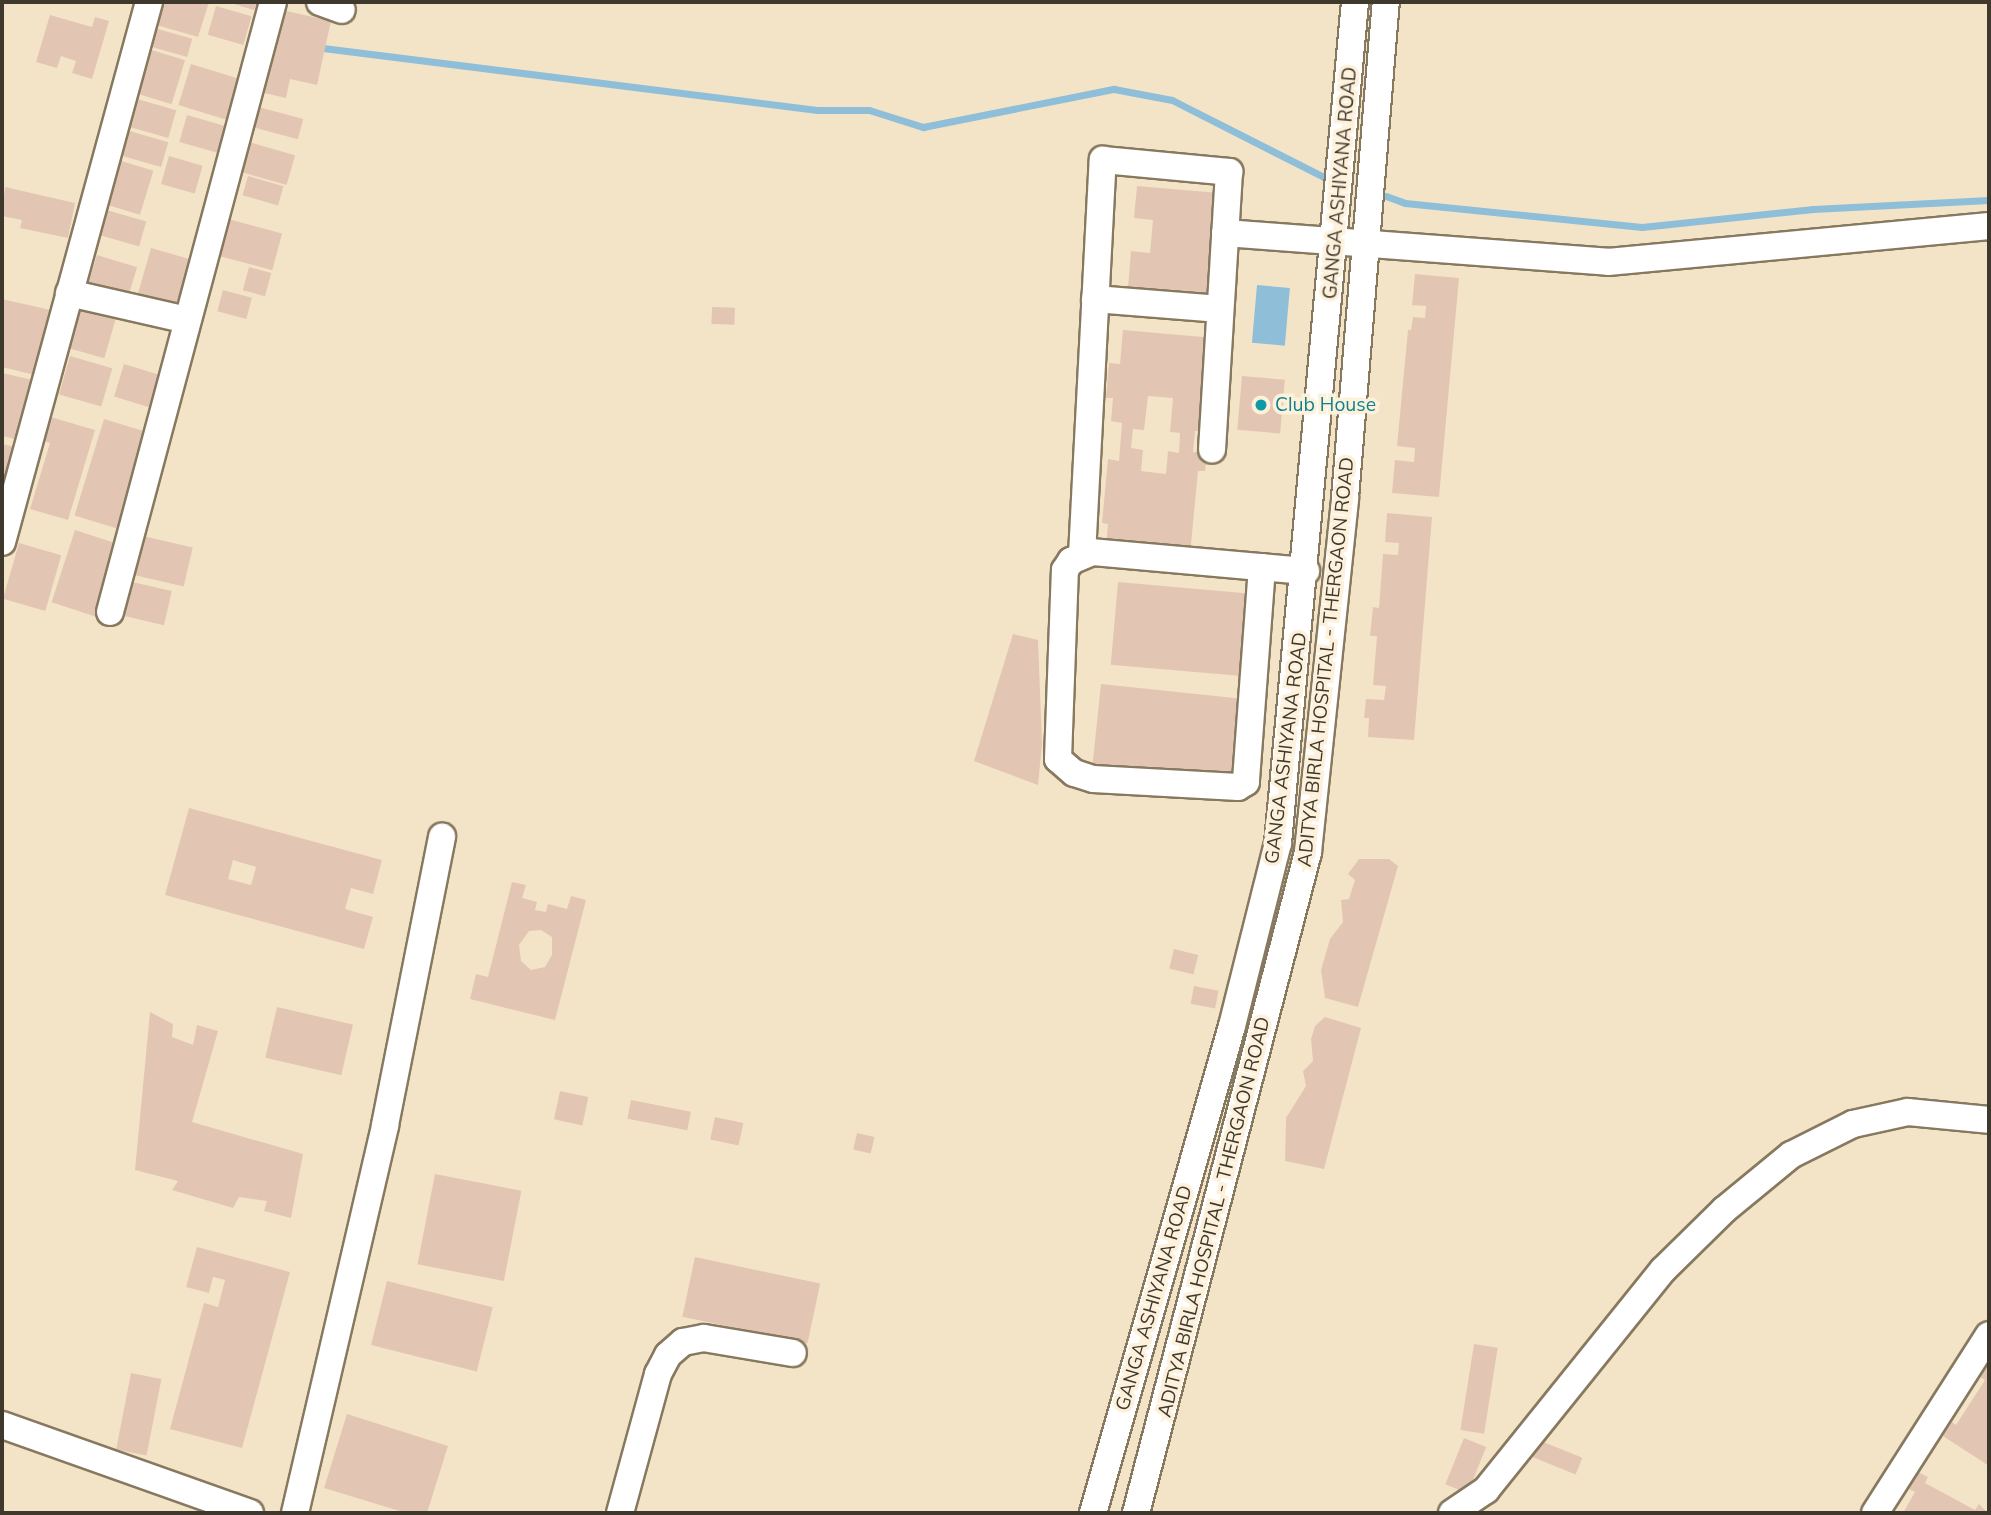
<!DOCTYPE html>
<html>
<head>
<meta charset="utf-8">
<style>
	body { margin:0 }
	#map { position:relative; width:1991px; height:1515px; overflow:hidden; background:#f4e4c7; font-family:Mulish,sans-serif }
	div>[style] { position:absolute }
	[style*='--x'] { left:calc(var(--x)*1px); top:calc(var(--y)*1px); width:calc(var(--w)*1px); rotate:calc(var(--a)*1deg) }
	.water>* { inset:0; background:#8fbed9; transform-origin:0 0 }
	.stream>* { height:7px; margin:-3.5px; padding:0 3.5px; transform-origin:3.5px; border-radius:3.5px; background:#8fbed9 }
	.building>* { inset:0; background:#e2c6b3; transform-origin:0 0 }
	.roads { filter:drop-shadow(2px 0 #87795f) drop-shadow(-2px 0 #87795f) drop-shadow(0 2px #87795f) drop-shadow(0 -2px #87795f) }
	.minor>* { height:26px; margin:-13px; padding:0 13px; transform-origin:13px; border-radius:13px; background:#fff }
	.dots>* { width:19px; height:19px; translate:-50% -50%; box-sizing:border-box; border:4px solid #fef1db; border-radius:50% }
	span { translate:-50% -50%; white-space:nowrap; text-align:center; line-height:1.15; -webkit-text-stroke:7px #fef1db; paint-order:stroke }
	.street-label { font-size:19px; color:#3e382d }
	.culture-label { font-size:19px; color:#0d838f }
	.left { translate:0 -50%; text-align:left }
	.frame { position:absolute; inset:0; border:4px solid #3e382d; pointer-events:none }
</style>
</head>
<body>
<div id="map">
	<div class="water">
		<div style="left:1257px;top:285px;width:33px;height:58px;rotate:5deg"></div>
	</div>
	<div class="stream">
		<div style="--x:315;--y:47;--w:506;--a:7.15"></div>
		<div style="--x:817;--y:110;--w:52;--a:0"></div>
		<div style="--x:869;--y:110;--w:57;--a:17.5"></div>
		<div style="--x:923;--y:127;--w:195;--a:-11.3"></div>
		<div style="--x:1114;--y:89;--w:59;--a:10.7"></div>
		<div style="--x:1172;--y:100;--w:175;--a:26.9"></div>
		<div style="--x:1386;--y:196;--w:20;--a:20"></div>
		<div style="--x:1405;--y:203;--w:238;--a:5.8"></div>
		<div style="--x:1642;--y:227;--w:172;--a:-6"></div>
		<div style="--x:1813;--y:209;--w:176;--a:-2.9"></div>
	</div>
	<div class="building">
		<div style="clip-path:polygon(160px 2px,209px 2px,198px 37px,153px 24px)"></div>
		<div style="clip-path:polygon(227px 2px,257px 2px,254px 10px)"></div>
		<div style="left:216px;top:6px;width:37px;height:30px;rotate:16deg"></div>
		<div style="clip-path:polygon(282px 10px,331px 21px,317px 85px,290px 79px,286px 98px,264px 93px)"></div>
		<div style="clip-path:polygon(50px 15px,92px 27px,95px 17px,109px 21px,92px 79px,72px 73px,76px 61px,61px 56px,57px 68px,36px 62px)"></div>
		<div style="left:151px;top:27px;width:43px;height:19px;rotate:16deg"></div>
		<div style="left:142px;top:47px;width:45px;height:46px;rotate:17deg"></div>
		<div style="left:191px;top:64px;width:51px;height:43px;rotate:17deg"></div>
		<div style="left:134px;top:98px;width:44px;height:29px;rotate:16deg"></div>
		<div style="left:255px;top:106px;width:50px;height:21px;rotate:15deg"></div>
		<div style="left:187px;top:115px;width:45px;height:28px;rotate:16deg"></div>
		<div style="left:126px;top:130px;width:44px;height:26px;rotate:16deg"></div>
		<div style="left:249px;top:142px;width:48px;height:31px;rotate:16deg"></div>
		<div style="left:169px;top:156px;width:35px;height:29px;rotate:16deg"></div>
		<div style="left:118px;top:160px;width:37px;height:46px;rotate:17deg"></div>
		<div style="left:248px;top:176px;width:37px;height:20px;rotate:16deg"></div>
		<div style="clip-path:polygon(1137px 186px,1219px 193px,1210px 295px,1128px 288px,1131px 251px,1150px 253px,1153px 220px,1134px 218px)"></div>
		<div style="clip-path:polygon(5px 187px,75px 203px,68px 238px,20px 228px,22px 220px,2px 216px)"></div>
		<div style="left:103px;top:209px;width:45px;height:26px;rotate:16deg"></div>
		<div style="left:228px;top:219px;width:56px;height:38px;rotate:15deg"></div>
		<div style="left:151px;top:248px;width:48px;height:54px;rotate:16deg"></div>
		<div style="left:97px;top:255px;width:42px;height:33px;rotate:17deg"></div>
		<div style="left:249px;top:267px;width:23px;height:24px;rotate:15deg"></div>
		<div style="clip-path:polygon(1415px 274px,1459px 278px,1439px 497px,1392px 493px,1395px 460px,1414px 462px,1415px 448px,1397px 446px,1408px 330px,1411px 330px,1413px 317px,1425px 318px,1426px 306px,1412px 305px)"></div>
		<div style="left:223px;top:290px;width:30px;height:22px;rotate:15deg"></div>
		<div style="clip-path:polygon(2px 299px,55px 311px,39px 376px,2px 367px)"></div>
		<div style="left:82px;top:302px;width:37px;height:48px;rotate:16deg"></div>
		<div style="left:712px;top:307px;width:23px;height:17px;rotate:2deg"></div>
		<div style="clip-path:polygon(evenodd,1123px 330px,1214px 338px,1206px 352px,1200px 413px,1207px 414px,1206px 432px,1195px 431px,1193px 452px,1207px 453px,1205px 471px,1198px 471px,1190px 555px,1106px 547px,1108px 524px,1102px 523px,1108px 459px,1119px 461px,1122px 423px,1111px 421px,1113px 398px,1106px 398px,1109px 363px,1120px 364px,1123px 330px,1148px 396px,1173px 398px,1170px 432px,1180px 433px,1179px 453px,1168px 451px,1166px 474px,1141px 471px,1143px 450px,1131px 448px,1133px 429px,1144px 430px,1148px 396px)"></div>
		<div style="left:70px;top:356px;width:44px;height:40px;rotate:16deg"></div>
		<div style="left:124px;top:364px;width:39px;height:34px;rotate:17deg"></div>
		<div style="clip-path:polygon(2px 373px,37px 381px,23px 441px,2px 436px)"></div>
		<div style="left:1242px;top:376px;width:43px;height:54px;rotate:5deg"></div>
		<div style="clip-path:polygon(47px 416px,95px 430px,68px 520px,30px 509px,50px 443px,39px 440px)"></div>
		<div style="left:104px;top:419px;width:48px;height:101px;rotate:17deg"></div>
		<div style="clip-path:polygon(2px 444px,19px 448px,2px 506px)"></div>
		<div style="clip-path:polygon(1387px 513px,1432px 517px,1414px 740px,1368px 737px,1369px 718px,1364px 718px,1366px 699px,1384px 700px,1386px 686px,1373px 685px,1377px 636px,1370px 636px,1373px 607px,1379px 608px,1383px 554px,1398px 555px,1399px 543px,1385px 542px)"></div>
		<div style="left:75px;top:530px;width:46px;height:76px;rotate:18deg"></div>
		<div style="left:143px;top:536px;width:51px;height:40px;rotate:13deg"></div>
		<div style="left:19px;top:543px;width:44px;height:58px;rotate:16deg"></div>
		<div style="left:128px;top:581px;width:45px;height:35px;rotate:13deg"></div>
		<div style="left:1118px;top:582px;width:137px;height:83px;rotate:5deg"></div>
		<div style="clip-path:polygon(1013px 634px,1038px 640px,1042px 744px,1038px 785px,974px 761px)"></div>
		<div style="left:1101px;top:684px;width:144px;height:85px;rotate:6deg"></div>
		<div style="clip-path:polygon(evenodd,189px 808px,382px 860px,373px 894px,351px 888px,345px 909px,373px 917px,364px 949px,165px 895px,189px 808px,233px 860px,256px 867px,251px 885px,228px 879px,233px 860px)"></div>
		<div style="clip-path:polygon(1359px 859px,1389px 859px,1398px 866px,1358px 1007px,1325px 998px,1321px 970px,1330px 939px,1343px 922px,1341px 900px,1349px 899px,1355px 880px,1348px 874px)"></div>
		<div style="clip-path:polygon(evenodd,512px 882px,526px 885px,522px 898px,537px 902px,535px 910px,546px 912px,548px 904px,567px 909px,571px 896px,586px 900px,555px 1020px,470px 999px,476px 974px,488px 977px,512px 882px,541px 930px,552px 937px,552px 955px,545px 967px,531px 970px,521px 961px,519px 945px,529px 931px,541px 930px)"></div>
		<div style="left:1174px;top:949px;width:25px;height:20px;rotate:14deg"></div>
		<div style="left:1194px;top:986px;width:25px;height:18px;rotate:11deg"></div>
		<div style="left:277px;top:1007px;width:78px;height:52px;rotate:13deg"></div>
		<div style="clip-path:polygon(150px 1012px,173px 1024px,172px 1037px,193px 1045px,197px 1025px,218px 1031px,192px 1122px,303px 1154px,291px 1218px,264px 1211px,267px 1201px,239px 1197px,233px 1208px,172px 1190px,178px 1181px,135px 1170px)"></div>
		<div style="clip-path:polygon(1325px 1017px,1361px 1028px,1324px 1169px,1285px 1161px,1286px 1118px,1306px 1086px,1303px 1071px,1313px 1061px,1311px 1039px,1315px 1026px)"></div>
		<div style="left:560px;top:1091px;width:29px;height:29px;rotate:12deg"></div>
		<div style="left:631px;top:1100px;width:61px;height:19px;rotate:11deg"></div>
		<div style="left:715px;top:1117px;width:29px;height:23px;rotate:12deg"></div>
		<div style="left:857px;top:1133px;width:18px;height:17px;rotate:13deg"></div>
		<div style="left:435px;top:1174px;width:88px;height:92px;rotate:11deg"></div>
		<div style="clip-path:polygon(197px 1247px,290px 1272px,242px 1448px,170px 1429px,204px 1303px,218px 1307px,225px 1280px,213px 1277px,209px 1293px,186px 1287px)"></div>
		<div style="left:695px;top:1257px;width:128px;height:61px;rotate:12deg"></div>
		<div style="left:387px;top:1281px;width:109px;height:66px;rotate:14deg"></div>
		<div style="left:1474px;top:1344px;width:24px;height:87px;rotate:9deg"></div>
		<div style="clip-path:polygon(1989px 1362px,1989px 1466px,1943px 1436px,1952px 1422px,1956px 1425px,1985px 1380px,1980px 1377px)"></div>
		<div style="left:131px;top:1373px;width:31px;height:78px;rotate:11deg"></div>
		<div style="clip-path:polygon(347px 1414px,448px 1446px,427px 1513px,406px 1513px,324px 1488px)"></div>
		<div style="left:1464px;top:1438px;width:24px;height:50px;rotate:22deg"></div>
		<div style="left:1536px;top:1439px;width:50px;height:18px;rotate:22deg"></div>
		<div style="clip-path:polygon(1918px 1472px,1928px 1477px,1925px 1483px,1975px 1510px,1979px 1504px,1988px 1513px,1903px 1513px,1915px 1492px,1909px 1489px)"></div>
	</div>
	<div class="roads">
		<div class="minor">
			<div style="--x:320;--y:2;--w:23;--a:20"></div>
			<div style="--x:1225;--y:233;--w:384;--a:4.3"></div>
			<div style="--x:1608;--y:262;--w:383;--a:-5.4"></div>
			<div style="--x:69;--y:293;--w:121;--a:12.9"></div>
			<div style="--x:1095;--y:299;--w:125;--a:4.6"></div>
			<div style="--x:2;--y:542;--w:560;--a:-74.77"></div>
			<div style="--x:1082;--y:555;--w:396;--a:-87"></div>
			<div style="--x:1103;--y:160;--w:127;--a:5.4"></div>
			<div style="--x:1229;--y:172;--w:278;--a:93.5"></div>
			<div style="--x:1262;--y:567;--w:216;--a:94.3"></div>
			<div style="--x:1246;--y:782;--w:9;--a:148"></div>
			<div style="--x:1238;--y:787;--w:145;--a:-176.8"></div>
			<div style="--x:1093;--y:779;--w:20;--a:-162"></div>
			<div style="--x:1074;--y:773;--w:21;--a:-139"></div>
			<div style="--x:1058;--y:759;--w:189;--a:-87.9"></div>
			<div style="--x:1065;--y:570;--w:11;--a:-56"></div>
			<div style="--x:1071;--y:561;--w:23;--a:-23"></div>
			<div style="--x:1092;--y:552;--w:215;--a:5.1"></div>
			<div style="--x:110;--y:612;--w:631;--a:-75.04"></div>
			<div style="--x:2;--y:1425;--w:263;--a:19.5"></div>
			<div style="--x:295;--y:1513;--w:398;--a:-76.9"></div>
			<div style="--x:385;--y:1125;--w:294;--a:-78.8"></div>
			<div style="--x:620;--y:1513;--w:144;--a:-74.7"></div>
			<div style="--x:658;--y:1374;--w:21;--a:-62"></div>
			<div style="--x:668;--y:1355;--w:20;--a:-41"></div>
			<div style="--x:683;--y:1342;--w:21;--a:-11"></div>
			<div style="--x:704;--y:1338;--w:90;--a:9.6"></div>
			<div style="--x:1093;--y:1513;--w:506;--a:-74.07"></div>
			<div style="--x:1232;--y:1026;--w:189;--a:-75.9"></div>
			<div style="--x:1278;--y:843;--w:845;--a:-84.77"></div>
			<div style="--x:1136;--y:1513;--w:683;--a:-75.41"></div>
			<div style="--x:1308;--y:852;--w:356;--a:-84"></div>
			<div style="--x:1345;--y:498;--w:498;--a:-85.3"></div>
			<div style="--x:1452;--y:1513;--w:41;--a:-34.1"></div>
			<div style="--x:1486;--y:1490;--w:282;--a:-51.2"></div>
			<div style="--x:1663;--y:1270;--w:86;--a:-44.5"></div>
			<div style="--x:1724;--y:1210;--w:87;--a:-39.4"></div>
			<div style="--x:1791;--y:1155;--w:69;--a:-26.6"></div>
			<div style="--x:1853;--y:1124;--w:56;--a:-12.3"></div>
			<div style="--x:1908;--y:1112;--w:81;--a:5.6"></div>
			<div style="--x:1875;--y:1513;--w:211;--a:-57.4"></div>
		</div>
	</div>
	<div class="dots">
		<div style="left:1261px;top:405px;background:#0f9aa8"></div>
	</div>
	<div class="street-label">
		<span style="left:1340px;top:183px;rotate:-85deg">GANGA ASHIYANA ROAD</span>
		<span style="left:1326px;top:662px;rotate:-84deg">ADITYA BIRLA HOSPITAL - THERGAON ROAD</span>
		<span style="left:1286px;top:748px;rotate:-83deg">GANGA ASHIYANA ROAD</span>
		<span style="left:1214px;top:1217px;rotate:-76deg">ADITYA BIRLA HOSPITAL - THERGAON ROAD</span>
		<span style="left:1154px;top:1298px;rotate:-74deg">GANGA ASHIYANA ROAD</span>
	</div>
	<div class="culture-label">
		<span class="left" style="left:1275px;top:405px">Club House</span>
	</div>
	<div class="frame"></div>
</div>
</body>
</html>
